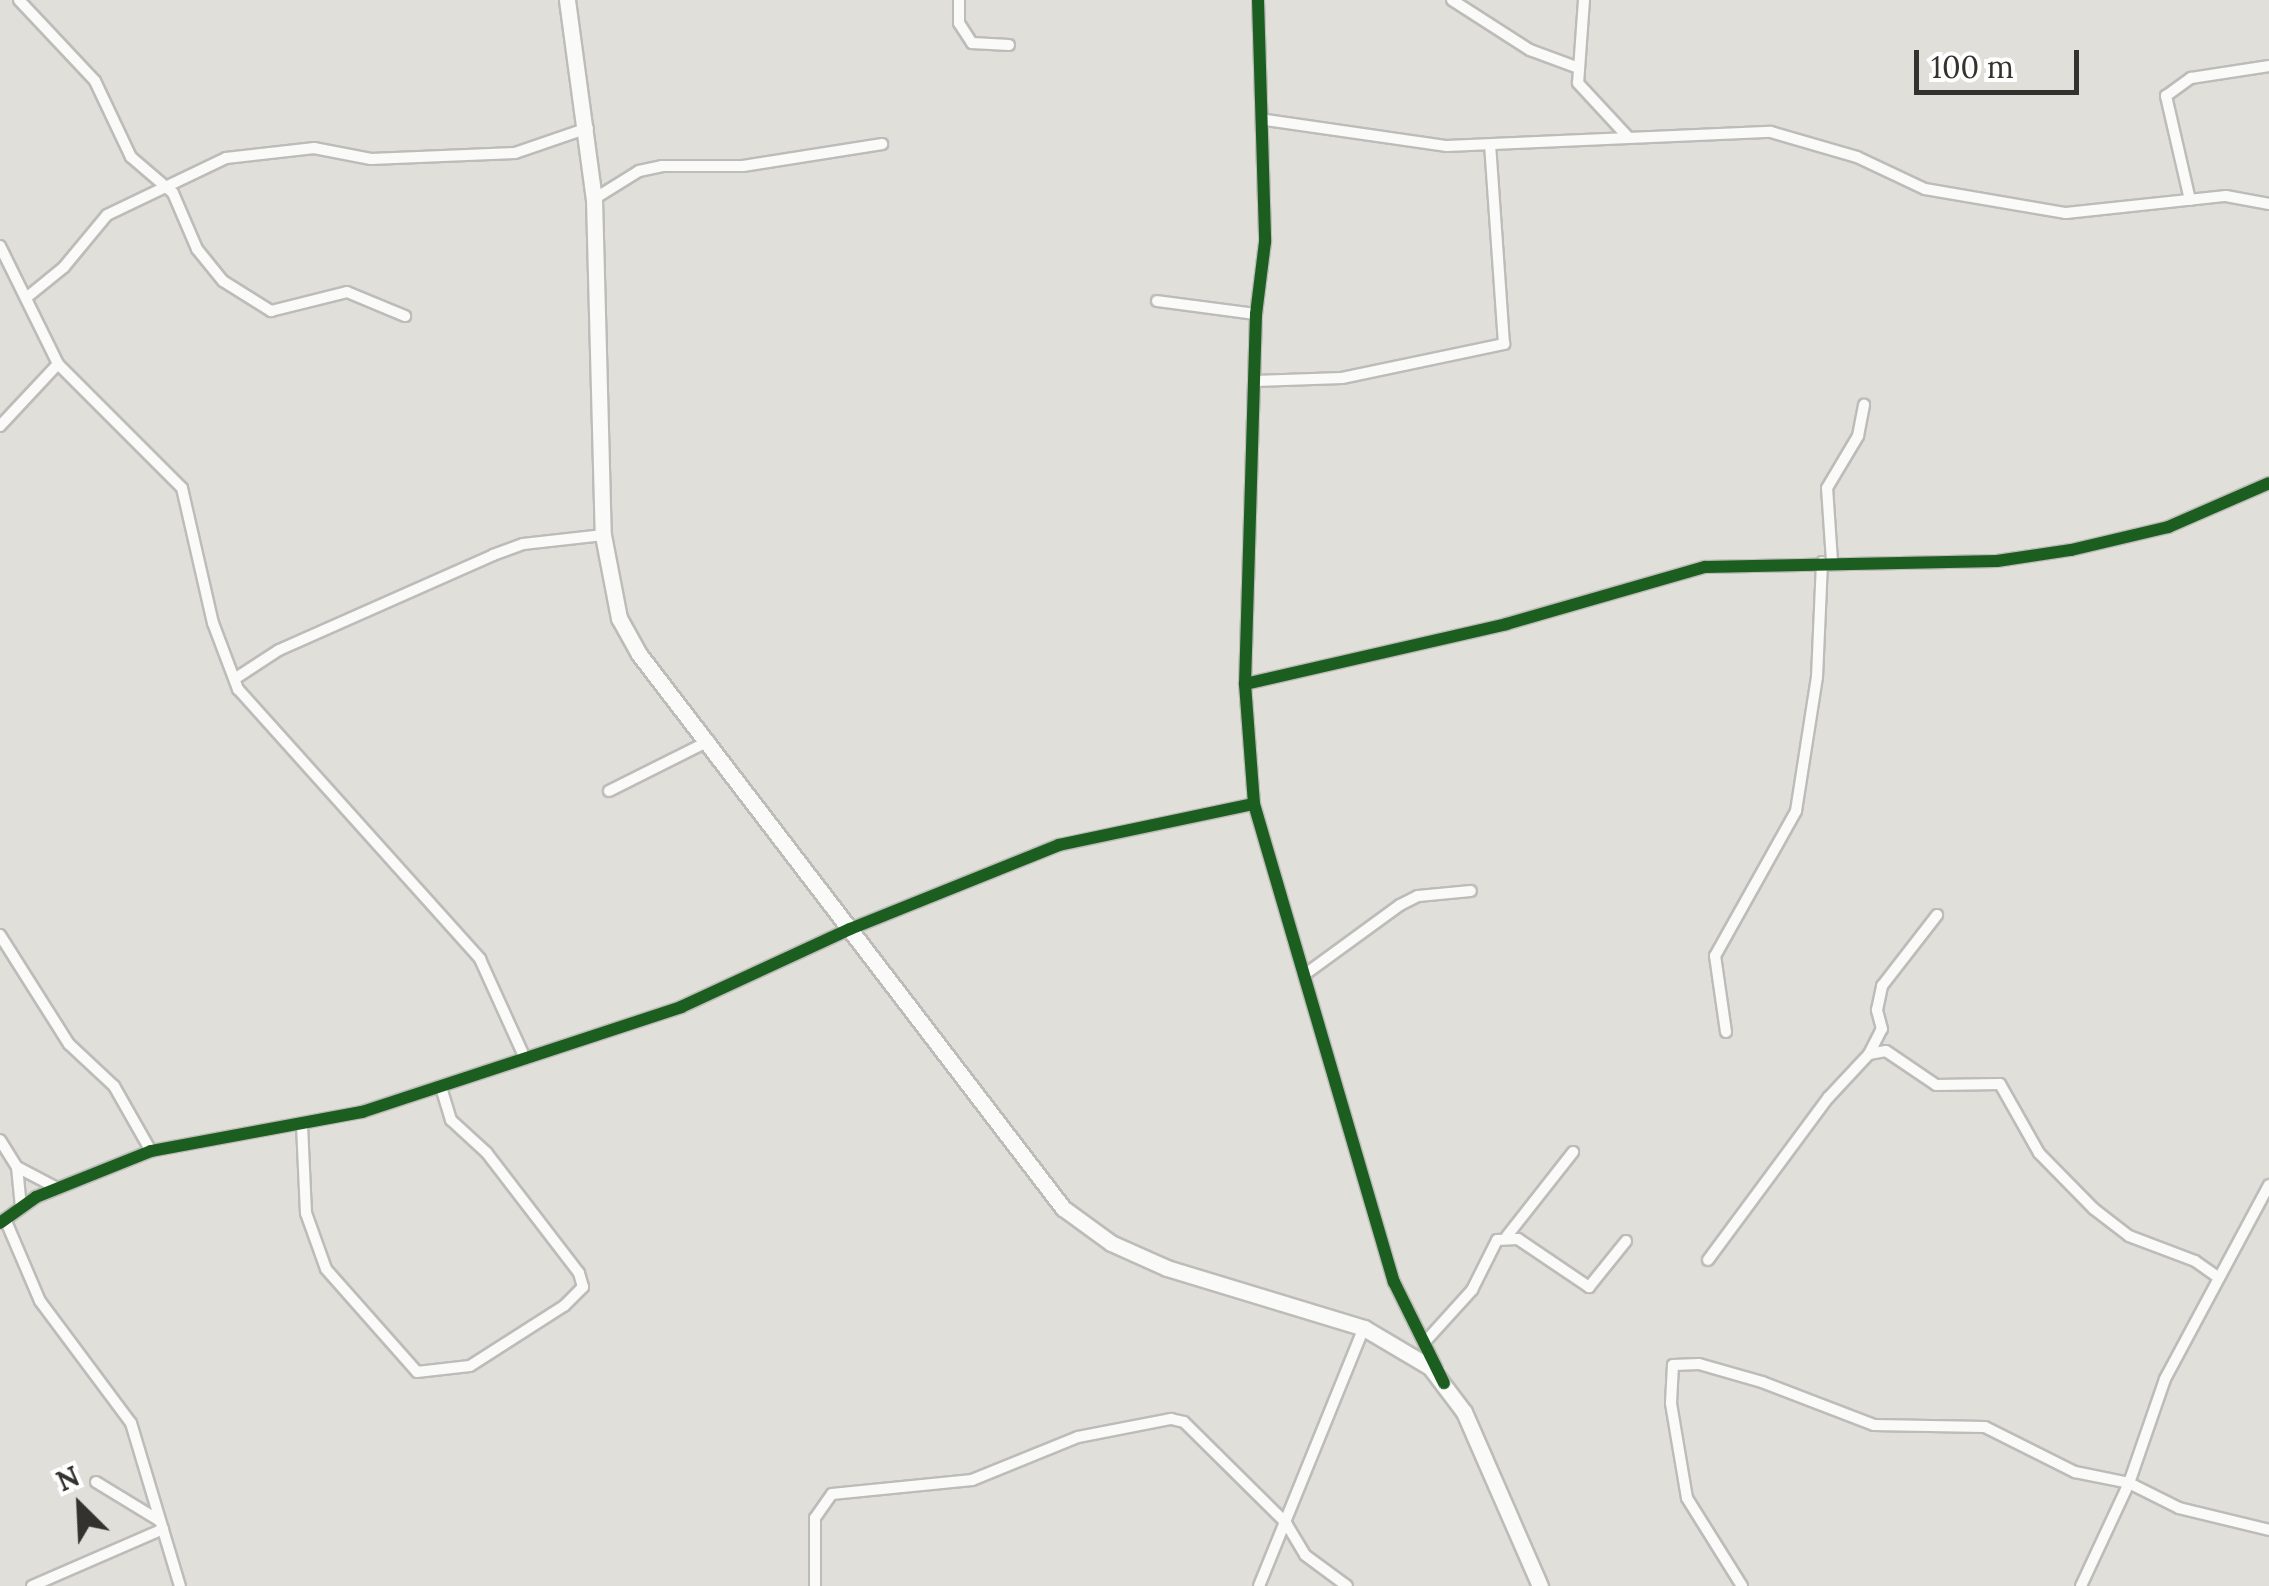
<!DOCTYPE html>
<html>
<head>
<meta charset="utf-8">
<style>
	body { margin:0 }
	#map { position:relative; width:2269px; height:1586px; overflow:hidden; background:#e0dfda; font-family:Lora,serif }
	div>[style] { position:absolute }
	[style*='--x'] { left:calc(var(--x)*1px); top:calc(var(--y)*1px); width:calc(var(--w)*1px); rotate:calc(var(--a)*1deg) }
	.roads { filter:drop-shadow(2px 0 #bdbcb8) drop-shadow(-2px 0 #bdbcb8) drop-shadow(0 2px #bdbcb8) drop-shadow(0 -2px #bdbcb8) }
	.street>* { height:10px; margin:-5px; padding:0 5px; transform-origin:5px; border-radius:5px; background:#fafaf9 }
	.secondary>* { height:15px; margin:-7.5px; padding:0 7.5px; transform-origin:7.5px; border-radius:7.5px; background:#fafaf9 }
	.cycleway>* { height:12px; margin:-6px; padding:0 6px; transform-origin:6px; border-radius:6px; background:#1b5e20 }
	span { translate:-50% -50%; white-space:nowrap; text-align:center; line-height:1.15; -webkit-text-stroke:10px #fff; paint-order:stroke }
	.north { position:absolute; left:30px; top:1456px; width:100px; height:100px; -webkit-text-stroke:8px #fff; paint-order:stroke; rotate:336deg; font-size:28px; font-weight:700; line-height:40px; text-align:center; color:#33322e }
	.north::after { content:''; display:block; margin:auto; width:35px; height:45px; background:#33322e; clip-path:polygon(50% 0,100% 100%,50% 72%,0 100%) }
	.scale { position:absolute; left:1914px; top:50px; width:165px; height:45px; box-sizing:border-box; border:5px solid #33322e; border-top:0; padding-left:12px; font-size:30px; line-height:35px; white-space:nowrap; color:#33322e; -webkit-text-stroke:8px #fff; paint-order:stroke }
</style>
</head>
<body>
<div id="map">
	<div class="roads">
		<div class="street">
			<div style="--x:19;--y:0;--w:111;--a:46.8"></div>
			<div style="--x:95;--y:81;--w:84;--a:64.7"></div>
			<div style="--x:131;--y:157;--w:55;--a:40.6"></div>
			<div style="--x:173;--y:193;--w:61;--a:66.8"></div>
			<div style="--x:197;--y:249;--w:41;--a:50.9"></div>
			<div style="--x:223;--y:281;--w:57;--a:32"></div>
			<div style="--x:271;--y:311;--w:78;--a:-14"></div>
			<div style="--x:347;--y:292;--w:63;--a:22.5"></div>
			<div style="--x:959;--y:0;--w:23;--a:90"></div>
			<div style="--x:959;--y:23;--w:24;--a:57"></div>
			<div style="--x:972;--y:43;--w:37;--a:3"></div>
			<div style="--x:1258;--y:0;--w:242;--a:88.3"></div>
			<div style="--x:1265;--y:242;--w:73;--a:97.1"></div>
			<div style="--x:1256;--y:314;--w:370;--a:91.7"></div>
			<div style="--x:1245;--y:684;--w:120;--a:85.7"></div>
			<div style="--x:1254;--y:804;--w:498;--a:73.7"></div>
			<div style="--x:1394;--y:1282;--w:97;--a:63.7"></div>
			<div style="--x:1452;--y:0;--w:93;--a:32.7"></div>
			<div style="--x:1530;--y:50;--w:49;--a:20.3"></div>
			<div style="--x:1584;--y:0;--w:83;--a:94.1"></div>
			<div style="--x:1578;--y:83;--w:72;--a:47.2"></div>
			<div style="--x:1266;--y:120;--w:183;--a:8.2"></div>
			<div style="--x:1447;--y:146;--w:324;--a:-2.5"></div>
			<div style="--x:1771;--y:132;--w:90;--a:16.2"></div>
			<div style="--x:1857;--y:157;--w:75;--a:25.2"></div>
			<div style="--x:1925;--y:189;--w:143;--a:9.7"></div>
			<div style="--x:2066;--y:213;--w:161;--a:-6.1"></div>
			<div style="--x:2226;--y:196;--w:44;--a:10.5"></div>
			<div style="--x:594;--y:199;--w:53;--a:-31.9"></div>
			<div style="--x:639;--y:171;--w:24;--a:-12"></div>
			<div style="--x:662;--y:166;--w:81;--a:0"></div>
			<div style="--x:743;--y:166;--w:141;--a:-9"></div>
			<div style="--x:2190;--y:200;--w:107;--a:-103"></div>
			<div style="--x:2166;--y:96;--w:31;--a:-36"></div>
			<div style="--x:2191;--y:78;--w:79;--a:-8.7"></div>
			<div style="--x:0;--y:246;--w:131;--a:63.8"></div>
			<div style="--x:58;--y:364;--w:175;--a:45"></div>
			<div style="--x:182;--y:488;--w:139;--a:77.1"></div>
			<div style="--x:213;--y:623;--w:71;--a:69.3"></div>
			<div style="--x:238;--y:689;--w:363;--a:48.1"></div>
			<div style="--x:480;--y:959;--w:109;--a:65.6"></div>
			<div style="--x:26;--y:298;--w:49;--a:-39.2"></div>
			<div style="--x:64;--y:267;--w:67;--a:-50.4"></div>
			<div style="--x:107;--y:215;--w:132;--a:-25.6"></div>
			<div style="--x:226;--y:158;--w:89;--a:-6.5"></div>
			<div style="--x:314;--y:148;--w:58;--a:10.9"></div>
			<div style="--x:371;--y:159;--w:144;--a:-2.4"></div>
			<div style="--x:515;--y:153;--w:77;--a:-18.9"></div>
			<div style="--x:1157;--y:301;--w:100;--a:7.5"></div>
			<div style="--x:1255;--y:381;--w:87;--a:-2"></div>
			<div style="--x:1342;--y:378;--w:166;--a:-11.9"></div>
			<div style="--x:1504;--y:344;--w:199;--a:-94"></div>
			<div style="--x:0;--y:426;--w:85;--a:-46.9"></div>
			<div style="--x:1832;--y:561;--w:73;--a:-93.9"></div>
			<div style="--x:1827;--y:488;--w:61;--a:-59.2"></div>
			<div style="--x:1858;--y:436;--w:32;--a:-79"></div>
			<div style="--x:236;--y:678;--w:51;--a:-33.1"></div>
			<div style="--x:279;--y:650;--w:234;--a:-23.9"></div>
			<div style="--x:493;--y:555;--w:32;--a:-20"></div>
			<div style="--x:523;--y:544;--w:81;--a:-6.4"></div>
			<div style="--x:1245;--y:684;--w:268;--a:-12.9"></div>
			<div style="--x:1506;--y:624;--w:207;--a:-16"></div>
			<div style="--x:1705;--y:567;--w:292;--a:-1.2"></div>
			<div style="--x:1997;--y:561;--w:75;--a:-8.5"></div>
			<div style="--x:2071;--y:550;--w:100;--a:-13.3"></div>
			<div style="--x:2168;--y:527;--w:110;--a:-23.5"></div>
			<div style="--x:609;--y:791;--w:112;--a:-26.6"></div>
			<div style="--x:0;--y:935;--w:129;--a:57.7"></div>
			<div style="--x:69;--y:1044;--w:62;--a:43"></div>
			<div style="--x:114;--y:1086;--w:75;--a:60.4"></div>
			<div style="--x:1304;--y:975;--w:119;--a:-36.1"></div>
			<div style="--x:1400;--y:905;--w:20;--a:-27"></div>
			<div style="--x:1418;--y:896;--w:53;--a:-5.4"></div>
			<div style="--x:1726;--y:1032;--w:77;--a:-98.2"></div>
			<div style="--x:1715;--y:956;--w:166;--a:-60.8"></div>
			<div style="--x:1796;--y:811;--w:136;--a:-81.1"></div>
			<div style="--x:1817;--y:677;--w:115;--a:-87.5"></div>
			<div style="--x:1869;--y:1054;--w:28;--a:-63"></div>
			<div style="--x:1882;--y:1029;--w:20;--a:-105"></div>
			<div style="--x:1877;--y:1010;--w:25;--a:-78"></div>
			<div style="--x:1882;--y:986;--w:90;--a:-52.2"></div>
			<div style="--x:302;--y:1125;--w:88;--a:87.4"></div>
			<div style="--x:306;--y:1213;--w:59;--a:70.3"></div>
			<div style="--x:326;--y:1269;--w:137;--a:48.5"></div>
			<div style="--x:417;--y:1372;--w:53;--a:-6.5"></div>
			<div style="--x:470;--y:1366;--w:112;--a:-32.6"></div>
			<div style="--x:564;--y:1306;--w:27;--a:-45"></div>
			<div style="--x:583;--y:1287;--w:15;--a:-106"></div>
			<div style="--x:579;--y:1273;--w:151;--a:-127.5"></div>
			<div style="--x:487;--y:1153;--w:49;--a:-137.5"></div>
			<div style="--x:451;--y:1120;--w:34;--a:-107"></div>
			<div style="--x:0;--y:1140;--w:32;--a:58"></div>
			<div style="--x:17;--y:1167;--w:41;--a:84.4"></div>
			<div style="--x:17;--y:1167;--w:45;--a:27.7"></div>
			<div style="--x:5;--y:1219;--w:89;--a:66.9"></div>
			<div style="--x:40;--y:1301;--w:152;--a:53.3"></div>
			<div style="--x:131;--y:1423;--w:170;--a:73.3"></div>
			<div style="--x:0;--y:1223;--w:44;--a:-35.8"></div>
			<div style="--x:36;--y:1197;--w:124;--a:-21.8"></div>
			<div style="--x:151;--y:1151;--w:215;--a:-10.5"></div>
			<div style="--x:362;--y:1112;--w:336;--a:-18.2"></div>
			<div style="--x:681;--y:1007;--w:186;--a:-24.8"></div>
			<div style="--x:850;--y:929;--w:225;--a:-21.9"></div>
			<div style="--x:1059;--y:845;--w:199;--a:-11.9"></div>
			<div style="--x:1507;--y:1236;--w:107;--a:-51.8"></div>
			<div style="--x:1708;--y:1260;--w:202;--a:-53.5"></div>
			<div style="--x:1828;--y:1098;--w:60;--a:-47"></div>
			<div style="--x:1869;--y:1054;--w:17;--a:-10"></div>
			<div style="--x:1886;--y:1051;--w:60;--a:34.2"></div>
			<div style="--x:1936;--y:1085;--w:64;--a:-0.9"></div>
			<div style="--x:2000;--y:1084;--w:79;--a:60.5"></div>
			<div style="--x:2039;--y:1153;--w:78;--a:45.5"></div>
			<div style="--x:2094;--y:1209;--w:44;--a:37.6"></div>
			<div style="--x:2129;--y:1236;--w:71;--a:20.7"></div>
			<div style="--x:2195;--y:1261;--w:28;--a:35"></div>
			<div style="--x:1424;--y:1343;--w:72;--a:-47.8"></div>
			<div style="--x:1472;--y:1290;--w:56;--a:-63.4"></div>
			<div style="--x:1497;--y:1240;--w:21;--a:-3"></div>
			<div style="--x:1518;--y:1239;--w:86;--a:34.1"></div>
			<div style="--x:1589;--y:1287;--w:59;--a:-51.2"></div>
			<div style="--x:96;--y:1482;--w:75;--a:31.4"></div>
			<div style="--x:32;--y:1586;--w:143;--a:-23.5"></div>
			<div style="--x:815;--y:1586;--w:68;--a:-90"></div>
			<div style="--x:815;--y:1518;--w:29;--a:-55"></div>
			<div style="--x:832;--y:1494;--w:141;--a:-5.7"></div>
			<div style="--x:972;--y:1480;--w:114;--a:-22.1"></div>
			<div style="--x:1078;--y:1437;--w:95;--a:-11"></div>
			<div style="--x:1171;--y:1419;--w:13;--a:13"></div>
			<div style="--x:1184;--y:1422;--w:144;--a:44.7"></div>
			<div style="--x:1286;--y:1523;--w:37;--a:59"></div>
			<div style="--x:1305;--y:1555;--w:52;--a:36.4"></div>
			<div style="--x:1259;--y:1586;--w:279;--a:-67.9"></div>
			<div style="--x:1742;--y:1586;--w:104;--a:-122"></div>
			<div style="--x:1687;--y:1498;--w:96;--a:-99.6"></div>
			<div style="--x:1671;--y:1403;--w:38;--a:-87"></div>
			<div style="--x:1673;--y:1365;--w:26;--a:-2"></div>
			<div style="--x:1699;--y:1364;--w:66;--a:15.9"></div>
			<div style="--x:1762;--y:1382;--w:120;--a:21"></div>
			<div style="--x:1874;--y:1425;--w:111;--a:1"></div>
			<div style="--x:1985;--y:1427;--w:101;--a:26.6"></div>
			<div style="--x:2075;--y:1472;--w:55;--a:11.5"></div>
			<div style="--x:2129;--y:1483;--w:56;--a:26.6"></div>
			<div style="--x:2179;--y:1508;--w:93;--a:13.7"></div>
			<div style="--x:2081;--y:1586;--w:114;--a:-65"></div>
			<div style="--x:2129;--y:1483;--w:110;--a:-70.9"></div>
			<div style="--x:2165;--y:1379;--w:220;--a:-61.8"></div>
		</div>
		<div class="secondary">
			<div style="--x:567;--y:0;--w:201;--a:82.3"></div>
			<div style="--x:594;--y:199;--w:336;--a:88.5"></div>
			<div style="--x:603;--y:535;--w:85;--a:79.1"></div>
			<div style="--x:619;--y:618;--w:41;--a:60.9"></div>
			<div style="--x:639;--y:654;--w:698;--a:52.57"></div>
			<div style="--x:1063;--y:1208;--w:59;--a:36.1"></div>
			<div style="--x:1111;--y:1243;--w:61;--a:24.1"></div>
			<div style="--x:1167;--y:1268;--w:206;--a:16.9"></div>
			<div style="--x:1364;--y:1328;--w:77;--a:30.6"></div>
			<div style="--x:1430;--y:1367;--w:56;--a:52.9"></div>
			<div style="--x:1464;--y:1412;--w:190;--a:66.4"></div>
		</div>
	</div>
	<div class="cycleway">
		<div style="--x:1258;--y:0;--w:242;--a:88.3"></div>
		<div style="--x:1265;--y:242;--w:73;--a:97.1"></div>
		<div style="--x:1256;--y:314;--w:370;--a:91.7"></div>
		<div style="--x:1245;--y:684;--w:120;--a:85.7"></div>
		<div style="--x:1254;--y:804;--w:498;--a:73.7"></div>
		<div style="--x:1394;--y:1282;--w:113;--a:63.7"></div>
		<div style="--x:1245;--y:684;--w:268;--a:-12.9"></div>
		<div style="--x:1506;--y:624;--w:207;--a:-16"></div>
		<div style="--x:1705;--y:567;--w:292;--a:-1.2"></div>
		<div style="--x:1997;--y:561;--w:75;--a:-8.5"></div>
		<div style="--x:2071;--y:550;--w:100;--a:-13.3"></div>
		<div style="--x:2168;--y:527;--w:110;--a:-23.5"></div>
		<div style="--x:0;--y:1223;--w:44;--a:-35.8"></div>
		<div style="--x:36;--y:1197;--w:124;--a:-21.8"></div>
		<div style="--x:151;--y:1151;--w:215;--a:-10.5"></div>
		<div style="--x:362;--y:1112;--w:336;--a:-18.2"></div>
		<div style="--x:681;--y:1007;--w:186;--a:-24.8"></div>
		<div style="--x:850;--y:929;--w:225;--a:-21.9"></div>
		<div style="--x:1059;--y:845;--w:199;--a:-11.9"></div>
	</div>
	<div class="north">N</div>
	<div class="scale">100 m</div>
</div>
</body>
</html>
